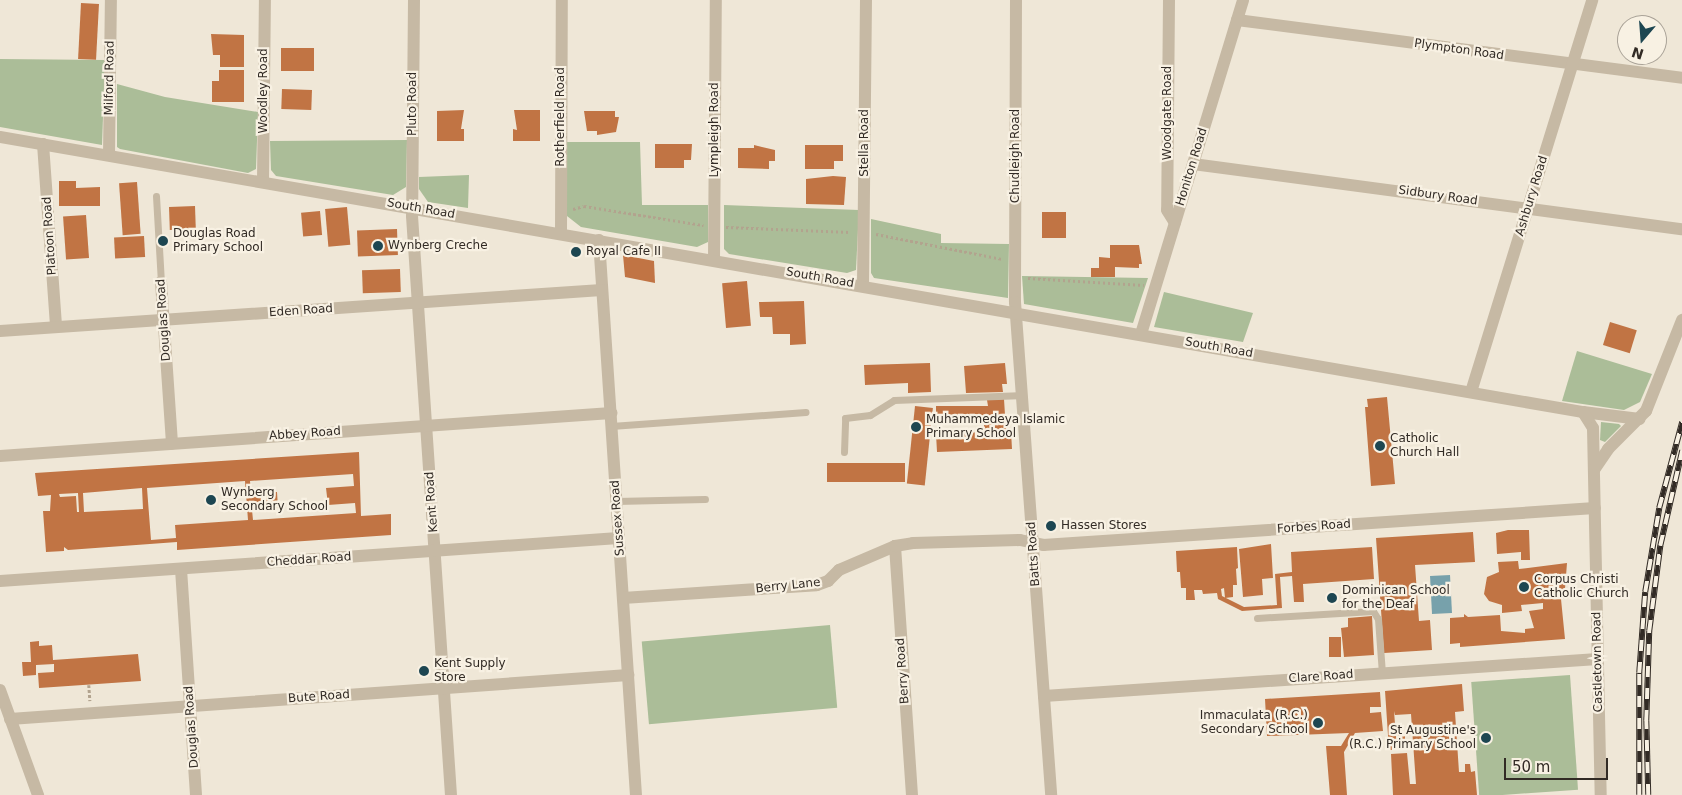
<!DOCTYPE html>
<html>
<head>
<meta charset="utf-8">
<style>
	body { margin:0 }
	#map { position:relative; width:1682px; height:795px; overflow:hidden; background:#efe7d7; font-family:"DejaVu Sans",sans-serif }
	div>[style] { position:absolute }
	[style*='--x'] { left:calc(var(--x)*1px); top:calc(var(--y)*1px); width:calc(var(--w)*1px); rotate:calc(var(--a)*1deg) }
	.green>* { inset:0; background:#abbd98; transform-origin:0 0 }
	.water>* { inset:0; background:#77a1ab; transform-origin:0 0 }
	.building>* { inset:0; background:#c17444; transform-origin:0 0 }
	.path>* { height:2.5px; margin-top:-1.25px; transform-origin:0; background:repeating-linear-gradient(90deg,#b2a38e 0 2.5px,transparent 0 5px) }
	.service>* { height:7px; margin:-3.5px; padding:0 3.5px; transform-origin:3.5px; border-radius:3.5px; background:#c6b9a4 }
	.minor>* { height:12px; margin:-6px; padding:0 6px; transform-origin:6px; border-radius:6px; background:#c6b9a4 }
	.tertiary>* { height:12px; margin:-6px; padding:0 6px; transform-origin:6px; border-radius:6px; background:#c6b9a4 }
	.rail>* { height:5.5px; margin-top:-2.75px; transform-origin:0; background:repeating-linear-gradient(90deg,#f8f1e3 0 11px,#322b25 0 22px); box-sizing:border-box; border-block:1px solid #322b25 }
	.dots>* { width:14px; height:14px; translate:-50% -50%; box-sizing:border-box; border:2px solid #f8f1e3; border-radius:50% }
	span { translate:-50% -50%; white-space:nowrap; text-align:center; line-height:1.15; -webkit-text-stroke:4.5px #f8f1e3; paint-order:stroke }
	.street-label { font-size:12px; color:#322b25 }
	.poi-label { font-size:12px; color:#322b25 }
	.left { translate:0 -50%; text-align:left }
	.right { translate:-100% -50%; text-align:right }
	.north { position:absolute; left:1617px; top:15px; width:50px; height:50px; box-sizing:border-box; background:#f8f1e3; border:1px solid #a9a297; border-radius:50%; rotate:198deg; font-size:14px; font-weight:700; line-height:20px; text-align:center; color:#322b25 }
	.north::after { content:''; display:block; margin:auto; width:18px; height:22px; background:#1d4651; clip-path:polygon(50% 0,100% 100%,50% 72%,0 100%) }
	.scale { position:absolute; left:1504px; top:758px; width:104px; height:22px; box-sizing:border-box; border:2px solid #322b25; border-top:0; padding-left:6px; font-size:15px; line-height:18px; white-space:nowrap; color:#322b25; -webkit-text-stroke:4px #f8f1e3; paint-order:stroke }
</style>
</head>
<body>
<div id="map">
	<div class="green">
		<div style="clip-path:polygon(0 59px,105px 60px,102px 145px,0 127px)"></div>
		<div style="clip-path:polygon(117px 84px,165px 97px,258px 112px,256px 169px,248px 173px,120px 149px,117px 147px)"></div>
		<div style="clip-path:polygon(407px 140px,406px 187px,393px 195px,276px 176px,271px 170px,270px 141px)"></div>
		<div style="clip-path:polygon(567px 142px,640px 142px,642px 205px,708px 205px,708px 242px,697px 247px,581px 227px,567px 216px)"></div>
		<div style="clip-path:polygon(469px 175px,468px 208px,428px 202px,419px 189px,419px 177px)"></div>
		<div style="clip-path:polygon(724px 205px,859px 210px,856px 270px,847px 273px,729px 254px,724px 249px)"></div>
		<div style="clip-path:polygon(871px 219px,941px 234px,941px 243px,1009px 244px,1008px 298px,874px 278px,871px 273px)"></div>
		<div style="clip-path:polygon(1022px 276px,1148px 278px,1133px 323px,1024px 304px)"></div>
		<div style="clip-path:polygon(1164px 292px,1253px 313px,1243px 342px,1154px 327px)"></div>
		<div style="clip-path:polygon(1577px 351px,1652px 374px,1640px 402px,1624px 410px,1562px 401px)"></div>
		<div style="clip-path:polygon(1601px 422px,1619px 424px,1621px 426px,1605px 442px,1600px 440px)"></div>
		<div style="left:830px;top:625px;width:83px;height:189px;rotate:85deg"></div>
		<div style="left:1570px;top:675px;width:115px;height:99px;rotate:86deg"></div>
	</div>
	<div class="water">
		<div style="left:1450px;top:575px;width:38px;height:20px;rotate:87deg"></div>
	</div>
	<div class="building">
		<div style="left:81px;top:3px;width:18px;height:56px;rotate:3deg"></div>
		<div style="clip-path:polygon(211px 34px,244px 35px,244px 67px,220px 67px,220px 55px,213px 55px)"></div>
		<div style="left:281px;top:48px;width:33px;height:23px"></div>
		<div style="clip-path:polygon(219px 70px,244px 70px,244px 102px,212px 102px,212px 81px,219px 81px)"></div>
		<div style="left:282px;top:89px;width:30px;height:20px;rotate:2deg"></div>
		<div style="clip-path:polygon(464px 110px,461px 129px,464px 129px,464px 141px,437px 141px,437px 111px)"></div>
		<div style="clip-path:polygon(514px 110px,540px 110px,540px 141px,513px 141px,513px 129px,517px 130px)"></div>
		<div style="clip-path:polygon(584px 111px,615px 111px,615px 117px,619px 117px,616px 132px,597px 135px,597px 131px,587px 131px)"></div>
		<div style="clip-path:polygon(655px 144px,692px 144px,691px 160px,684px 160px,684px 168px,655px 168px)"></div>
		<div style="clip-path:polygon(754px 145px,775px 150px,775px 161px,769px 161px,769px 169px,738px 168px,738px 148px,754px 148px)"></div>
		<div style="clip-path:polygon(805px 145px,843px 145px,843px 161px,834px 161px,834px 169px,805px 169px)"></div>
		<div style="clip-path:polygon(833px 176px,846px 177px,844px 205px,806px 204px,806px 179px)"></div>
		<div style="clip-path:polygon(59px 181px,76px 181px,76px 188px,100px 187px,100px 206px,59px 206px)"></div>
		<div style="left:137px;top:182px;width:52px;height:18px;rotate:86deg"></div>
		<div style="left:195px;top:206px;width:23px;height:26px;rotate:88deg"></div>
		<div style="left:347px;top:207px;width:38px;height:22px;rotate:85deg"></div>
		<div style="left:320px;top:211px;width:24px;height:19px;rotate:85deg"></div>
		<div style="left:1042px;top:212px;width:24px;height:26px"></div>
		<div style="left:86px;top:215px;width:43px;height:23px;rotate:86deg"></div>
		<div style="left:397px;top:229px;width:26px;height:40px;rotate:88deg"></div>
		<div style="left:144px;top:236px;width:21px;height:30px;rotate:87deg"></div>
		<div style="clip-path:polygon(1110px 245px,1139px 245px,1142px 264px,1139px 264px,1139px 268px,1115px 267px,1115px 277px,1091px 277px,1091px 268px,1099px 268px,1099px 257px,1110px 258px)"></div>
		<div style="clip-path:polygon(623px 255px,654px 261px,655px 283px,625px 277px)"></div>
		<div style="left:400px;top:269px;width:23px;height:38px;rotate:88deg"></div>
		<div style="left:747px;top:281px;width:45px;height:25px;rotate:85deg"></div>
		<div style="clip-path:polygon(804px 301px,806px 344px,790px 345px,790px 334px,773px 334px,772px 317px,760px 317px,759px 302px)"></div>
		<div style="left:1610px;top:322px;width:28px;height:24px;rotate:17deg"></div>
		<div style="clip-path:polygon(930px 363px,931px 392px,908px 393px,908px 383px,865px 385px,864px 365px)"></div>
		<div style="clip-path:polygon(1005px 363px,1007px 384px,1002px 384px,1003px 392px,966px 393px,964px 366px)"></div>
		<div style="clip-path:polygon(1387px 397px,1395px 484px,1371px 486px,1365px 407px,1368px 407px,1367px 399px)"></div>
		<div style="clip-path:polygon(1004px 399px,1006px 431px,1011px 431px,1012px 449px,937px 452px,936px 434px,984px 432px,984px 423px,936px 423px,936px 406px,988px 406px,987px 400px)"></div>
		<div style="left:915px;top:406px;width:18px;height:78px;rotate:6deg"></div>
		<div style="clip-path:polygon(evenodd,359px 452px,361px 516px,391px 514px,391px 535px,177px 550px,177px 542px,68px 550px,64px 547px,64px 551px,46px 552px,43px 511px,50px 511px,51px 495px,38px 496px,35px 473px,359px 452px,353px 474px,354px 486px,326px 488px,328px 505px,355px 503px,356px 513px,253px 520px,252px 510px,278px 508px,277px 492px,251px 493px,250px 481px,353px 474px,359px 452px,245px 481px,248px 520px,175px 525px,176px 538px,151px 540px,147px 488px,245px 481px,359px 452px,142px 488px,143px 509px,84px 512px,83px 493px,142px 488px,359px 452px,78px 493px,79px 512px,77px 512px,76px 496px,60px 497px,59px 494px,78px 493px)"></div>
		<div style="left:827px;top:463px;width:78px;height:19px"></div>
		<div style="clip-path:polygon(1508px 530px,1529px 530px,1530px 560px,1521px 560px,1521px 552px,1497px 554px,1496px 533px)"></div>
		<div style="clip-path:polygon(1473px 532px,1475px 562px,1415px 565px,1419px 621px,1430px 620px,1432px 650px,1384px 653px,1376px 538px)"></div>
		<div style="clip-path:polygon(1271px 544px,1273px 578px,1262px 579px,1263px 595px,1243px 597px,1239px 549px)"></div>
		<div style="clip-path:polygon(1237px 547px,1238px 568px,1236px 569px,1237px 585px,1233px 585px,1233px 597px,1225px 598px,1224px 588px,1221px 589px,1222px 596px,1244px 607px,1277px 605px,1275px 574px,1292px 572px,1291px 552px,1372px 547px,1374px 579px,1303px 584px,1304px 602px,1294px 602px,1292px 576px,1280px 577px,1282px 608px,1242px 611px,1218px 599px,1217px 593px,1203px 594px,1202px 590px,1194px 590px,1195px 600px,1186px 600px,1186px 588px,1181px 588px,1180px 572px,1177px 572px,1176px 551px)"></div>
		<div style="clip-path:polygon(1518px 561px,1519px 569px,1567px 563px,1565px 589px,1569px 589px,1570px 598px,1561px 599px,1565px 639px,1460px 647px,1460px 643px,1450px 644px,1450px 618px,1464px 617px,1464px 614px,1468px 617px,1500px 615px,1501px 631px,1525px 633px,1525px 629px,1534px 628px,1529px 611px,1543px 609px,1543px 603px,1521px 605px,1522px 611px,1502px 613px,1502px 605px,1489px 601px,1484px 594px,1487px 577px,1499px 572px,1498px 562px)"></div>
		<div style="clip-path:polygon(1372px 616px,1374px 655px,1344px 657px,1341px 628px,1348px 627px,1348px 618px)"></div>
		<div style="left:1329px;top:637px;width:12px;height:20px"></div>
		<div style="clip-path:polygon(39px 641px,39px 646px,52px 645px,53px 660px,138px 654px,141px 681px,39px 688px,38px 673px,54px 672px,54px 664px,36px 665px,36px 675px,23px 676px,22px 662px,31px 662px,30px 642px)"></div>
		<div style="clip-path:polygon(1462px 684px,1464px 711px,1455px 712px,1459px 772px,1465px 772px,1465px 764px,1470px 764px,1471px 772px,1475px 771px,1477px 795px,1393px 795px,1391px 754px,1407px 753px,1410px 784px,1416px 784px,1411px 714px,1395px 715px,1394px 711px,1397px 750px,1389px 750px,1385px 691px)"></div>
		<div style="clip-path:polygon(1380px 692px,1381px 707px,1370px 707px,1370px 713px,1381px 712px,1383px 731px,1355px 733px,1344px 752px,1347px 795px,1330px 795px,1326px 746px,1341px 746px,1349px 733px,1267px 736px,1265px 699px)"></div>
		<div style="left:1398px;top:733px;width:7px;height:13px"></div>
	</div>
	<div class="path">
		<div style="--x:573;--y:209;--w:11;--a:-15"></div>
		<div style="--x:584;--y:206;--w:121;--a:9.1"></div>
		<div style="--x:726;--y:227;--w:124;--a:2.3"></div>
		<div style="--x:876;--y:234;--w:128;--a:11.2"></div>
		<div style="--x:1028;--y:278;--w:116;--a:3.5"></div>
		<div style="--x:89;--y:685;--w:16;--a:86"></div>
	</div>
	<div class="service">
		<div style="--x:156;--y:196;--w:86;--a:86.7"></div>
		<div style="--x:611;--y:426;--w:195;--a:-4.1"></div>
		<div style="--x:844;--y:452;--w:34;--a:-88"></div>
		<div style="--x:845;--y:418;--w:25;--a:-7"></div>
		<div style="--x:870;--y:415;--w:28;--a:-32"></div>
		<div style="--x:894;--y:400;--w:129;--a:-2.2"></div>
		<div style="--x:616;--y:501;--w:89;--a:-1.3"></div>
		<div style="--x:1257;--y:618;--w:116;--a:-3.5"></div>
		<div style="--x:1373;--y:611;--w:9;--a:58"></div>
		<div style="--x:1378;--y:619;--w:54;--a:85.8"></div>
	</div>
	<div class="minor">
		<div style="--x:414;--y:0;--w:216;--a:90.5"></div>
		<div style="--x:412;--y:216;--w:580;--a:86.15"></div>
		<div style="--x:1016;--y:0;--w:302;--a:90.2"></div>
		<div style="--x:1015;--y:302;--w:494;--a:85.8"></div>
		<div style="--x:1169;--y:0;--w:210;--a:90.5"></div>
		<div style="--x:1167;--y:210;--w:15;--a:58"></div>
		<div style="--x:1237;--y:20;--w:449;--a:7.4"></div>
		<div style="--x:43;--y:144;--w:183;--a:85.9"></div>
		<div style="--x:109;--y:155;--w:155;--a:-89.3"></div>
		<div style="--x:1193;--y:164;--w:493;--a:7.6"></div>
		<div style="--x:263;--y:182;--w:182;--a:-89.4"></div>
		<div style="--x:561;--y:233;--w:233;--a:-89.8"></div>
		<div style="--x:599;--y:240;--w:556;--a:86.19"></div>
		<div style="--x:714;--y:260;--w:260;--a:-89.6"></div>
		<div style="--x:161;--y:282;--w:162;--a:86.1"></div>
		<div style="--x:863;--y:286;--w:286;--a:-89.4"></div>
		<div style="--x:0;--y:331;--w:603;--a:-3.9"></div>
		<div style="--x:1141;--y:334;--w:349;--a:-73"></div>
		<div style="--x:1471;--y:392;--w:410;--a:-72.8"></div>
		<div style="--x:0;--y:456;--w:613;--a:-4.03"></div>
		<div style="--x:895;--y:546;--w:250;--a:86.1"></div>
		<div style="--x:181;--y:569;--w:226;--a:86.2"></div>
		<div style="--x:0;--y:581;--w:620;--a:-3.97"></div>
		<div style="--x:623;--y:598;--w:194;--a:-3.8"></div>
		<div style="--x:817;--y:585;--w:12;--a:-20"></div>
		<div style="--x:828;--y:581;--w:16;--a:-45"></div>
		<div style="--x:839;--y:570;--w:61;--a:-23.2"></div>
		<div style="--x:895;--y:546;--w:18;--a:-9"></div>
		<div style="--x:913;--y:543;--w:107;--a:-1.6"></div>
		<div style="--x:1020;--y:540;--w:24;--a:12"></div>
		<div style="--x:1043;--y:545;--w:553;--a:-3.83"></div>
		<div style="--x:1044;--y:696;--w:555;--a:-3.82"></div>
		<div style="--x:10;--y:719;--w:620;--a:-4.07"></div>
	</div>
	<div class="tertiary">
		<div style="--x:0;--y:137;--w:1607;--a:9.86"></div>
		<div style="--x:1583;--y:412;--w:57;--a:7"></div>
		<div style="--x:1583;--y:412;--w:19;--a:58"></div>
		<div style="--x:1593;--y:428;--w:367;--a:88.8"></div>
		<div style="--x:1594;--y:470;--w:25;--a:-56"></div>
		<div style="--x:1608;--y:449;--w:54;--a:-45"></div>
		<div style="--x:1646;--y:411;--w:98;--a:-68.4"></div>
		<div style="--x:0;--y:690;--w:112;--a:70.1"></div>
	</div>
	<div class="rail">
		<div style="--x:1639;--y:795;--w:122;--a:-90"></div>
		<div style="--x:1639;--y:673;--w:81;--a:-85.8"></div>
		<div style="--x:1645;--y:592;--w:85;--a:-80.5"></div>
		<div style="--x:1659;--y:508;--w:89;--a:-75"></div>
		<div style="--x:1648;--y:795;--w:74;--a:-91.5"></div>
		<div style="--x:1646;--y:721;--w:90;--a:-88.1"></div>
		<div style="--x:1649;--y:631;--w:86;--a:-82.6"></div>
		<div style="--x:1660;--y:546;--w:98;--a:-77"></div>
	</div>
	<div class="dots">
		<div style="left:163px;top:241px;background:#1d4651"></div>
		<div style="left:378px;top:246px;background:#1d4651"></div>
		<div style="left:576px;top:252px;background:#1d4651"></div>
		<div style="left:916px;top:427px;background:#1d4651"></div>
		<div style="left:1380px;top:446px;background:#1d4651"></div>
		<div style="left:211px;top:500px;background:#1d4651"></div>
		<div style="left:1051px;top:526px;background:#1d4651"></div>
		<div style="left:1524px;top:587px;background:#1d4651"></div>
		<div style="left:1332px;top:598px;background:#1d4651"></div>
		<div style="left:424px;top:671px;background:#1d4651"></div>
		<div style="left:1318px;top:723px;background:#1d4651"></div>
		<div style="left:1486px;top:738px;background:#1d4651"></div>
	</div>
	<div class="street-label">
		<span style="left:1459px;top:50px;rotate:8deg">Plympton Road</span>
		<span style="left:110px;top:78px;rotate:-89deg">Milford Road</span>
		<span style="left:264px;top:91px;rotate:-90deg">Woodley Road</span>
		<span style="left:413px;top:104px;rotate:-90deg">Pluto Road</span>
		<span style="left:1168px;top:113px;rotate:-90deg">Woodgate Road</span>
		<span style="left:561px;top:117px;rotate:-90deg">Rotherfield Road</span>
		<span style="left:715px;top:130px;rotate:-90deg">Lympleigh Road</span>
		<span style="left:865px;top:143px;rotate:-90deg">Stella Road</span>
		<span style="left:1016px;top:156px;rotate:-90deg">Chudleigh Road</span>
		<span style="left:1192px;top:167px;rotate:-73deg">Honiton Road</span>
		<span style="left:1438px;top:196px;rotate:8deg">Sidbury Road</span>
		<span style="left:1532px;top:196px;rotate:-73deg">Ashbury Road</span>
		<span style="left:421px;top:209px;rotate:10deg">South Road</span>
		<span style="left:50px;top:236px;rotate:-94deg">Platoon Road</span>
		<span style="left:820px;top:278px;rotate:10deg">South Road</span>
		<span style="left:301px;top:311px;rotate:-4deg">Eden Road</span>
		<span style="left:164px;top:320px;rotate:-94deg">Douglas Road</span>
		<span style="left:1219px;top:348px;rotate:10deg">South Road</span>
		<span style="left:305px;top:434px;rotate:-4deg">Abbey Road</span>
		<span style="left:432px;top:502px;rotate:-94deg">Kent Road</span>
		<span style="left:618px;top:518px;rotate:-94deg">Sussex Road</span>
		<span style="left:1314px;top:527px;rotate:-4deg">Forbes Road</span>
		<span style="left:1034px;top:554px;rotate:-94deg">Batts Road</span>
		<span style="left:309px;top:560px;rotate:-4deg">Cheddar Road</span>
		<span style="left:788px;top:586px;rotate:-6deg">Berry Lane</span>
		<span style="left:1598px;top:662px;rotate:-91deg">Castletown Road</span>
		<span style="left:903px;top:671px;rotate:-94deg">Berry Road</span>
		<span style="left:1321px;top:677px;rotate:-4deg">Clare Road</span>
		<span style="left:319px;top:697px;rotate:-4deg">Bute Road</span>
		<span style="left:192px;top:727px;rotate:-94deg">Douglas Road</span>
	</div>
	<div class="poi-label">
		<span class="left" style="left:173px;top:241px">Douglas Road<br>Primary School</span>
		<span class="left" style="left:388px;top:246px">Wynberg Creche</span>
		<span class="left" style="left:586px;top:252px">Royal Cafe II</span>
		<span class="left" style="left:926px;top:427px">Muhammedeya Islamic<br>Primary School</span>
		<span class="left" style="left:1390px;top:446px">Catholic<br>Church Hall</span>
		<span class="left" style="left:221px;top:500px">Wynberg<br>Secondary School</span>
		<span class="left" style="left:1061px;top:526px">Hassen Stores</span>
		<span class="left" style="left:1534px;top:587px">Corpus Christi<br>Catholic Church</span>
		<span class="left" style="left:1342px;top:598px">Dominican School<br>for the Deaf</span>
		<span class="left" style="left:434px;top:671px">Kent Supply<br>Store</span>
		<span class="right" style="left:1308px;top:723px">Immaculata (R.C.)<br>Secondary School</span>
		<span class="right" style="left:1476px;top:738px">St Augustine's<br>(R.C.) Primary School</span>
	</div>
	<div class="north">N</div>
	<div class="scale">50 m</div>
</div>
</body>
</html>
